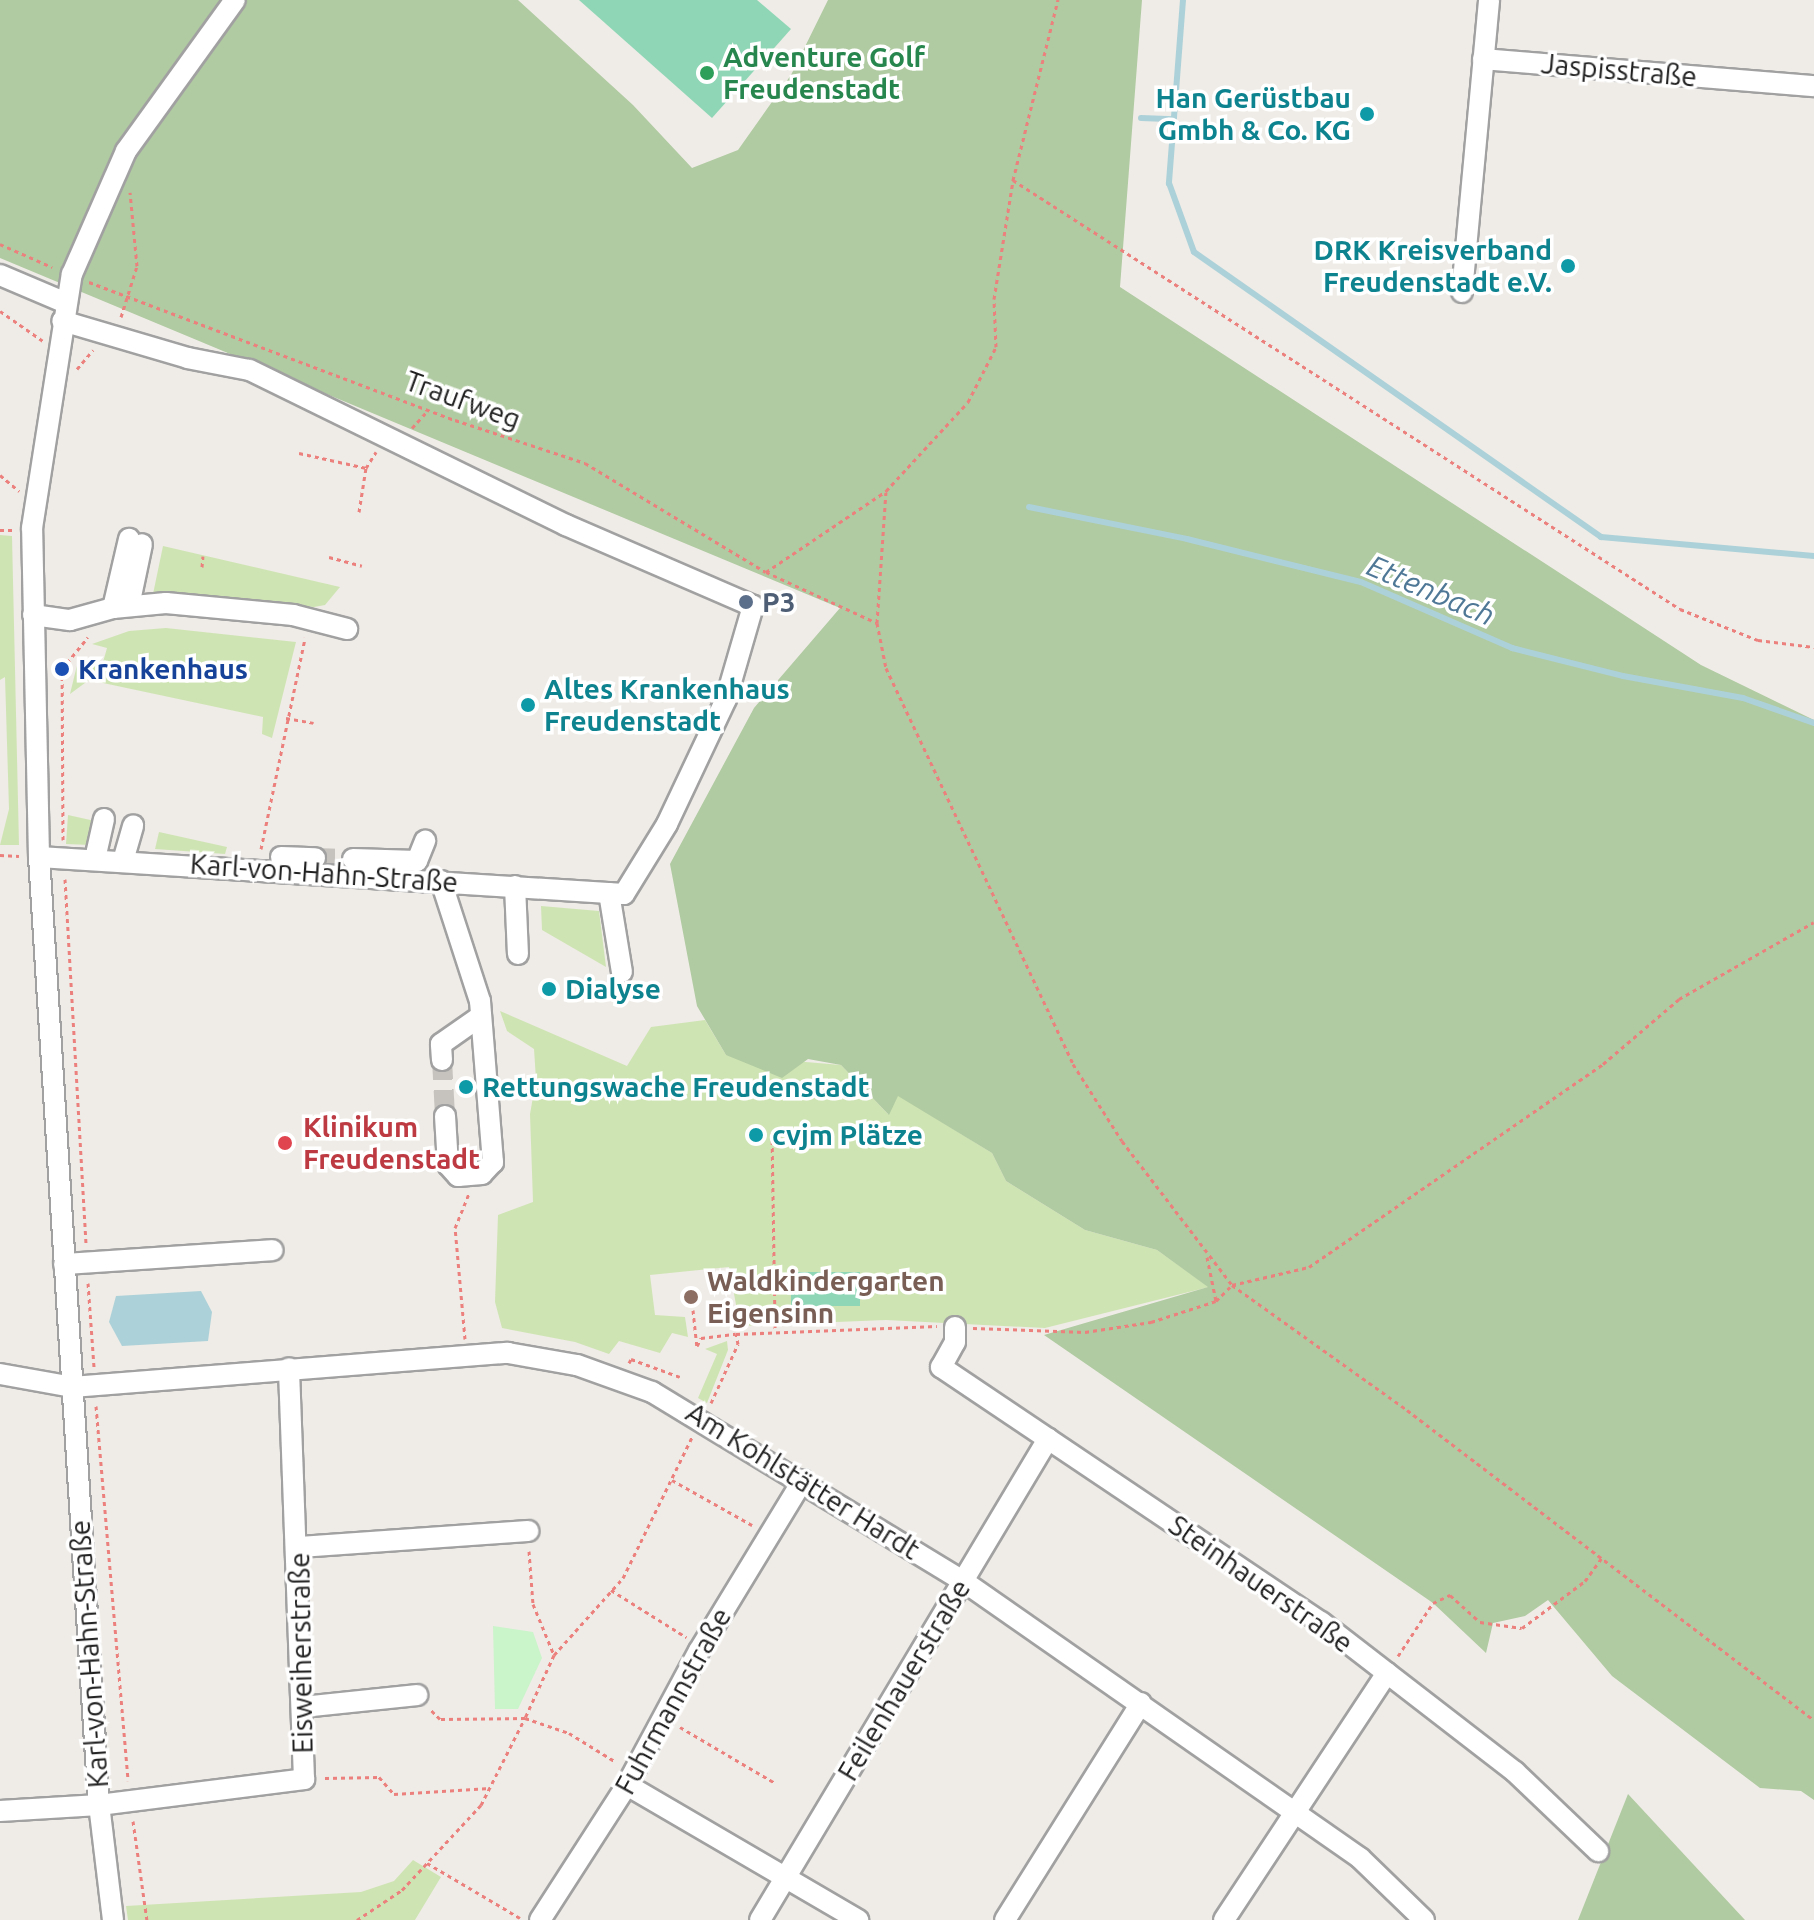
<!DOCTYPE html>
<html>
<head>
<meta charset="utf-8">
<style>
	body { margin:0 }
	#map { position:relative; width:1814px; height:1920px; overflow:hidden; background:#efece7; font-family:Ubuntu,sans-serif }
	div>[style] { position:absolute }
	[style*='--x'] { left:calc(var(--x)*1px); top:calc(var(--y)*1px); width:calc(var(--w)*1px); rotate:calc(var(--a)*1deg) }
	.grass>* { inset:0; background:#cfe4b3 }
	.forest>* { inset:0; background:#b0caa1 }
	.park>* { inset:0; background:#caf4ca }
	.pitch>* { inset:0; background:#8ed6b5; transform-origin:0 0 }
	.water>* { inset:0; background:#add1d8 }
	.stream>* { height:6px; margin:-3px; padding:0 3px; transform-origin:3px; border-radius:3px; background:#add1d8 }
	.minor-tunnel>* { height:20px; margin-top:-10px; transform-origin:0; background:repeating-linear-gradient(90deg,#c6c3bf 0 20px,transparent 0 30px) }
	.path>* { height:3px; margin-top:-1.5px; transform-origin:0; background:repeating-linear-gradient(90deg,#eb807d 0 4px,transparent 0 8px) }
	.roads { filter:drop-shadow(2px 0 #a1a1a1) drop-shadow(-2px 0 #a1a1a1) drop-shadow(0 2px #a1a1a1) drop-shadow(0 -2px #a1a1a1) }
	.minor>* { height:20px; margin:-10px; padding:0 10px; transform-origin:10px; border-radius:10px; background:#fff }
	.dots>* { width:22px; height:22px; translate:-50% -50%; box-sizing:border-box; border:4px solid #fff; border-radius:50% }
	span { translate:-50% -50%; white-space:nowrap; text-align:center; line-height:1.15; -webkit-text-stroke:7px #fff; paint-order:stroke }
	.leisure-label { font-size:28px; color:#27864d; font-weight:700 }
	.left { translate:0 -50%; text-align:left }
	.street-label { font-size:28px; color:#202020 }
	.culture-label { font-size:28px; color:#0d838f; font-weight:700 }
	.right { translate:-100% -50%; text-align:right }
	.service-label { font-size:28px; color:#4e5e75; font-weight:700 }
	.transit-label { font-size:28px; color:#164399; font-weight:700 }
	.health-label { font-size:28px; color:#be3a42; font-weight:700 }
	.education-label { font-size:28px; color:#785e54; font-weight:700 }
	.water-label { font-size:30px; color:#4f7897; font-style:italic }
</style>
</head>
<body>
<div id="map">
	<div class="grass">
		<div style="clip-path:polygon(0 535px,12px 536px,19px 845px,0 845px,9px 809px,5px 677px,0 680px)"></div>
		<div style="clip-path:polygon(163px 546px,340px 587px,325px 605px,314px 607px,153px 594px)"></div>
		<div style="clip-path:polygon(166px 628px,296px 642px,272px 738px,262px 734px,263px 717px,89px 680px,70px 694px,79px 657px,103px 662px,107px 648px,92px 644px,129px 631px)"></div>
		<div style="clip-path:polygon(68px 815px,95px 821px,90px 845px,66px 844px)"></div>
		<div style="clip-path:polygon(159px 832px,227px 847px,225px 854px,155px 849px)"></div>
		<div style="clip-path:polygon(541px 906px,599px 911px,606px 967px,542px 930px)"></div>
		<div style="clip-path:polygon(500px 1011px,627px 1066px,651px 1027px,705px 1020px,726px 1055px,841px 1065px,888px 1114px,898px 1095px,992px 1153px,1006px 1181px,1085px 1230px,1157px 1250px,1209px 1287px,1045px 1328px,886px 1320px,740px 1326px,729px 1267px,650px 1275px,655px 1315px,685px 1317px,688px 1337px,672px 1333px,660px 1353px,619px 1341px,609px 1354px,575px 1342px,502px 1328px,495px 1302px,498px 1215px,533px 1202px,530px 1114px,536px 1080px,534px 1049px,507px 1031px)"></div>
		<div style="clip-path:polygon(727px 1341px,728px 1350px,707px 1403px,698px 1398px,717px 1354px,705px 1349px)"></div>
		<div style="clip-path:polygon(413px 1860px,441px 1877px,415px 1920px,128px 1920px,126px 1906px,361px 1892px,394px 1881px)"></div>
	</div>
	<div class="forest">
		<div style="clip-path:polygon(0 0,518px 0,633px 105px,692px 168px,738px 150px,791px 75px,828px 0,1142px 0,1120px 287px,1701px 665px,1814px 720px,1814px 1800px,1801px 1791px,1760px 1788px,1612px 1676px,1548px 1600px,1525px 1616px,1493px 1623px,1486px 1653px,1433px 1603px,1044px 1335px,1208px 1287px,1157px 1250px,1085px 1230px,1006px 1181px,992px 1153px,898px 1096px,889px 1115px,841px 1065px,808px 1059px,782px 1078px,726px 1055px,697px 1006px,670px 864px,754px 708px,840px 608px,0 258px)"></div>
		<div style="clip-path:polygon(1628px 1794px,1745px 1920px,1578px 1920px)"></div>
	</div>
	<div class="park">
		<div style="clip-path:polygon(493px 1626px,533px 1632px,542px 1658px,518px 1709px,495px 1709px)"></div>
	</div>
	<div class="pitch">
		<div style="clip-path:polygon(579px 0,757px 0,791px 29px,712px 118px)"></div>
		<div style="left:791px;top:1272px;width:69px;height:34px"></div>
	</div>
	<div class="water">
		<div style="clip-path:polygon(201px 1291px,212px 1312px,208px 1341px,122px 1346px,109px 1322px,116px 1296px)"></div>
	</div>
	<div class="stream">
		<div style="--x:1183;--y:0;--w:184;--a:94.4"></div>
		<div style="--x:1169;--y:183;--w:73;--a:70.1"></div>
		<div style="--x:1194;--y:252;--w:497;--a:35"></div>
		<div style="--x:1601;--y:537;--w:214;--a:5.1"></div>
		<div style="--x:1141;--y:118;--w:33;--a:2"></div>
		<div style="--x:1029;--y:507;--w:161;--a:11.4"></div>
		<div style="--x:1187;--y:539;--w:179;--a:13.9"></div>
		<div style="--x:1361;--y:582;--w:165;--a:23.6"></div>
		<div style="--x:1512;--y:648;--w:114;--a:14.2"></div>
		<div style="--x:1623;--y:676;--w:122;--a:10.4"></div>
		<div style="--x:1743;--y:698;--w:75;--a:19.4"></div>
	</div>
	<div class="minor-tunnel">
		<div style="--x:315;--y:858;--w:38;--a:2"></div>
		<div style="--x:442;--y:1060;--w:56;--a:86.9"></div>
	</div>
	<div class="path">
		<div style="--x:1013;--y:180;--w:793;--a:32.75"></div>
		<div style="--x:1680;--y:609;--w:84;--a:21.7"></div>
		<div style="--x:1758;--y:640;--w:56;--a:7.1"></div>
		<div style="--x:0;--y:244;--w:57;--a:23.9"></div>
		<div style="--x:89;--y:282;--w:391;--a:20.7"></div>
		<div style="--x:455;--y:420;--w:137;--a:18.3"></div>
		<div style="--x:585;--y:463;--w:211;--a:31.1"></div>
		<div style="--x:766;--y:572;--w:122;--a:24.7"></div>
		<div style="--x:877;--y:623;--w:46;--a:78.7"></div>
		<div style="--x:886;--y:668;--w:438;--a:64.7"></div>
		<div style="--x:1073;--y:1064;--w:91;--a:57.5"></div>
		<div style="--x:1122;--y:1141;--w:181;--a:52.6"></div>
		<div style="--x:1232;--y:1285;--w:215;--a:35.5"></div>
		<div style="--x:1407;--y:1410;--w:512;--a:37.3"></div>
		<div style="--x:0;--y:311;--w:52;--a:34.9"></div>
		<div style="--x:121;--y:317;--w:53;--a:-72.6"></div>
		<div style="--x:137;--y:266;--w:74;--a:-95.4"></div>
		<div style="--x:77;--y:369;--w:25;--a:-50"></div>
		<div style="--x:412;--y:428;--w:24;--a:-48"></div>
		<div style="--x:299;--y:453;--w:69;--a:12.6"></div>
		<div style="--x:366;--y:468;--w:19;--a:-58"></div>
		<div style="--x:0;--y:475;--w:25;--a:40"></div>
		<div style="--x:359;--y:512;--w:45;--a:-81"></div>
		<div style="--x:0;--y:530;--w:13;--a:0"></div>
		<div style="--x:329;--y:557;--w:34;--a:15"></div>
		<div style="--x:202;--y:567;--w:11;--a:-85"></div>
		<div style="--x:766;--y:572;--w:145;--a:-34"></div>
		<div style="--x:886;--y:491;--w:121;--a:-47.3"></div>
		<div style="--x:968;--y:402;--w:62;--a:-63"></div>
		<div style="--x:996;--y:347;--w:48;--a:-92.4"></div>
		<div style="--x:994;--y:299;--w:121;--a:-80.9"></div>
		<div style="--x:1013;--y:180;--w:186;--a:-76"></div>
		<div style="--x:877;--y:623;--w:131;--a:-86.1"></div>
		<div style="--x:286;--y:718;--w:28;--a:10"></div>
		<div style="--x:63;--y:840;--w:171;--a:-90.3"></div>
		<div style="--x:62;--y:669;--w:41;--a:-50.9"></div>
		<div style="--x:261;--y:849;--w:216;--a:-78.2"></div>
		<div style="--x:0;--y:855;--w:19;--a:3"></div>
		<div style="--x:65;--y:879;--w:365;--a:86.7"></div>
		<div style="--x:772;--y:1132;--w:199;--a:89.1"></div>
		<div style="--x:1207;--y:1257;--w:45;--a:78.4"></div>
		<div style="--x:88;--y:1283;--w:84;--a:85.9"></div>
		<div style="--x:693;--y:1310;--w:36;--a:84"></div>
		<div style="--x:973;--y:1328;--w:112;--a:2"></div>
		<div style="--x:1085;--y:1332;--w:67;--a:-8.6"></div>
		<div style="--x:1151;--y:1322;--w:68;--a:-17.9"></div>
		<div style="--x:1216;--y:1301;--w:23;--a:-45"></div>
		<div style="--x:1232;--y:1285;--w:79;--a:-13.2"></div>
		<div style="--x:1309;--y:1267;--w:357;--a:-34.6"></div>
		<div style="--x:1603;--y:1064;--w:100;--a:-40.5"></div>
		<div style="--x:1679;--y:999;--w:155;--a:-29.7"></div>
		<div style="--x:465;--y:1339;--w:111;--a:-95.1"></div>
		<div style="--x:455;--y:1228;--w:37;--a:-68"></div>
		<div style="--x:697;--y:1346;--w:9;--a:-63"></div>
		<div style="--x:701;--y:1338;--w:35;--a:-7"></div>
		<div style="--x:629;--y:1363;--w:4;--a:-63"></div>
		<div style="--x:631;--y:1359;--w:52;--a:20.2"></div>
		<div style="--x:711;--y:1403;--w:65;--a:-65.4"></div>
		<div style="--x:738;--y:1344;--w:10;--a:-101"></div>
		<div style="--x:736;--y:1334;--w:201;--a:-2.3"></div>
		<div style="--x:96;--y:1406;--w:376;--a:85.1"></div>
		<div style="--x:672;--y:1480;--w:92;--a:29.4"></div>
		<div style="--x:529;--y:1551;--w:53;--a:85.7"></div>
		<div style="--x:533;--y:1604;--w:55;--a:67.6"></div>
		<div style="--x:554;--y:1655;--w:69;--a:114.7"></div>
		<div style="--x:525;--y:1718;--w:46;--a:18.8"></div>
		<div style="--x:569;--y:1733;--w:55;--a:31.7"></div>
		<div style="--x:611;--y:1590;--w:89;--a:32.1"></div>
		<div style="--x:554;--y:1655;--w:103;--a:-48.1"></div>
		<div style="--x:623;--y:1578;--w:157;--a:-63.9"></div>
		<div style="--x:1398;--y:1656;--w:64;--a:-56.6"></div>
		<div style="--x:1433;--y:1603;--w:19;--a:-25"></div>
		<div style="--x:1450;--y:1595;--w:40;--a:42"></div>
		<div style="--x:1480;--y:1622;--w:42;--a:8.1"></div>
		<div style="--x:1522;--y:1628;--w:79;--a:-36.7"></div>
		<div style="--x:1585;--y:1581;--w:31;--a:-54"></div>
		<div style="--x:680;--y:1727;--w:110;--a:30.5"></div>
		<div style="--x:325;--y:1778;--w:54;--a:-1.1"></div>
		<div style="--x:379;--y:1777;--w:23;--a:49"></div>
		<div style="--x:394;--y:1794;--w:96;--a:-3.6"></div>
		<div style="--x:133;--y:1821;--w:100;--a:82"></div>
		<div style="--x:427;--y:1863;--w:108;--a:30.6"></div>
		<div style="--x:357;--y:1920;--w:54;--a:-33.7"></div>
		<div style="--x:402;--y:1890;--w:116;--a:-47.1"></div>
		<div style="--x:481;--y:1805;--w:97;--a:-63.2"></div>
		<div style="--x:525;--y:1718;--w:85;--a:179.3"></div>
		<div style="--x:440;--y:1719;--w:16;--a:-135"></div>
	</div>
	<div class="roads">
		<div class="minor">
			<div style="--x:1483;--y:59;--w:332;--a:4.7"></div>
			<div style="--x:0;--y:275;--w:72;--a:23"></div>
			<div style="--x:1462;--y:292;--w:293;--a:-84.7"></div>
			<div style="--x:129;--y:606;--w:63;--a:-78.2"></div>
			<div style="--x:113;--y:608;--w:71;--a:-76.9"></div>
			<div style="--x:33;--y:615;--w:37;--a:8"></div>
			<div style="--x:70;--y:620;--w:45;--a:-15.6"></div>
			<div style="--x:113;--y:608;--w:53;--a:-5.4"></div>
			<div style="--x:166;--y:603;--w:128;--a:5.4"></div>
			<div style="--x:293;--y:615;--w:56;--a:14.5"></div>
			<div style="--x:39;--y:857;--w:586;--a:3.62"></div>
			<div style="--x:624;--y:894;--w:82;--a:-58.4"></div>
			<div style="--x:667;--y:824;--w:138;--a:-64.7"></div>
			<div style="--x:726;--y:699;--w:97;--a:-73.8"></div>
			<div style="--x:753;--y:606;--w:204;--a:-156.6"></div>
			<div style="--x:566;--y:525;--w:353;--a:-153.9"></div>
			<div style="--x:249;--y:370;--w:62;--a:-168.9"></div>
			<div style="--x:188;--y:358;--w:131;--a:-163.6"></div>
			<div style="--x:281;--y:857;--w:34;--a:2"></div>
			<div style="--x:95;--y:859;--w:41;--a:-77.3"></div>
			<div style="--x:353;--y:859;--w:64;--a:1.8"></div>
			<div style="--x:417;--y:861;--w:22;--a:-68"></div>
			<div style="--x:123;--y:861;--w:37;--a:-74"></div>
			<div style="--x:441;--y:881;--w:126;--a:72"></div>
			<div style="--x:480;--y:1001;--w:162;--a:85.4"></div>
			<div style="--x:493;--y:1162;--w:16;--a:133"></div>
			<div style="--x:482;--y:1174;--w:24;--a:175"></div>
			<div style="--x:458;--y:1176;--w:15;--a:-132"></div>
			<div style="--x:448;--y:1165;--w:49;--a:-93.5"></div>
			<div style="--x:515;--y:886;--w:68;--a:87.5"></div>
			<div style="--x:609;--y:893;--w:80;--a:80.7"></div>
			<div style="--x:442;--y:1060;--w:16;--a:-94"></div>
			<div style="--x:441;--y:1044;--w:49;--a:-35"></div>
			<div style="--x:64;--y:1264;--w:209;--a:-3.8"></div>
			<div style="--x:955;--y:1327;--w:15;--a:90"></div>
			<div style="--x:955;--y:1342;--w:29;--a:119"></div>
			<div style="--x:941;--y:1367;--w:458;--a:33.9"></div>
			<div style="--x:1321;--y:1622;--w:245;--a:37.7"></div>
			<div style="--x:1515;--y:1772;--w:115;--a:43.6"></div>
			<div style="--x:0;--y:1374;--w:73;--a:10.2"></div>
			<div style="--x:72;--y:1387;--w:437;--a:-4.5"></div>
			<div style="--x:508;--y:1353;--w:70;--a:9.9"></div>
			<div style="--x:577;--y:1365;--w:80;--a:19.8"></div>
			<div style="--x:652;--y:1392;--w:364;--a:31.3"></div>
			<div style="--x:963;--y:1581;--w:484;--a:34.9"></div>
			<div style="--x:1360;--y:1858;--w:89;--a:44.1"></div>
			<div style="--x:299;--y:1547;--w:230;--a:-4"></div>
			<div style="--x:303;--y:1707;--w:115;--a:-6"></div>
			<div style="--x:627;--y:1785;--w:268;--a:30.3"></div>
			<div style="--x:0;--y:1811;--w:99;--a:-3.5"></div>
			<div style="--x:99;--y:1805;--w:207;--a:-7.2"></div>
			<div style="--x:304;--y:1779;--w:411;--a:-92.1"></div>
			<div style="--x:113;--y:1920;--w:116;--a:-96.9"></div>
			<div style="--x:99;--y:1805;--w:950;--a:-93.62"></div>
			<div style="--x:39;--y:857;--w:329;--a:-91.2"></div>
			<div style="--x:32;--y:528;--w:257;--a:-81.1"></div>
			<div style="--x:72;--y:274;--w:134;--a:-66.3"></div>
			<div style="--x:126;--y:151;--w:186;--a:-54.2"></div>
			<div style="--x:540;--y:1920;--w:161;--a:-57.2"></div>
			<div style="--x:627;--y:1785;--w:152;--a:-61.8"></div>
			<div style="--x:699;--y:1651;--w:200;--a:-58.7"></div>
			<div style="--x:760;--y:1920;--w:561;--a:-59.09"></div>
			<div style="--x:1005;--y:1920;--w:256;--a:-57.9"></div>
			<div style="--x:1224;--y:1920;--w:296;--a:-56.6"></div>
		</div>
	</div>
	<div class="dots">
		<div style="left:707px;top:73px;background:#2e9e5b"></div>
		<div style="left:1367px;top:114px;background:#0f9aa8"></div>
		<div style="left:1568px;top:266px;background:#0f9aa8"></div>
		<div style="left:746px;top:602px;background:#5c6f8a"></div>
		<div style="left:62px;top:669px;background:#1a4fb4"></div>
		<div style="left:528px;top:705px;background:#0f9aa8"></div>
		<div style="left:549px;top:989px;background:#0f9aa8"></div>
		<div style="left:466px;top:1087px;background:#0f9aa8"></div>
		<div style="left:756px;top:1135px;background:#0f9aa8"></div>
		<div style="left:285px;top:1143px;background:#e0444e"></div>
		<div style="left:691px;top:1297px;background:#8d6e63"></div>
	</div>
	<div class="leisure-label">
		<span class="left" style="left:723px;top:73px">Adventure Golf<br>Freudenstadt</span>
	</div>
	<div class="street-label">
		<span style="left:1619px;top:70px;rotate:5deg">Jaspisstraße</span>
		<span style="left:463px;top:400px;rotate:20deg">Traufweg</span>
		<span style="left:324px;top:873px;rotate:4deg">Karl-von-Hahn-Straße</span>
		<span style="left:803px;top:1481px;rotate:32deg">Am Kohlstätter Hardt</span>
		<span style="left:1261px;top:1584px;rotate:35deg">Steinhauerstraße</span>
		<span style="left:301px;top:1653px;rotate:-91deg">Eisweiherstraße</span>
		<span style="left:89px;top:1654px;rotate:-94deg">Karl-von-Hahn-Straße</span>
		<span style="left:904px;top:1680px;rotate:-59deg">Feilenhauerstraße</span>
		<span style="left:673px;top:1701px;rotate:-61deg">Fuhrmannstraße</span>
	</div>
	<div class="culture-label">
		<span class="right" style="left:1351px;top:114px">Han Gerüstbau<br>Gmbh &amp; Co. KG</span>
		<span class="right" style="left:1552px;top:266px">DRK Kreisverband<br>Freudenstadt e.V.</span>
		<span class="left" style="left:544px;top:705px">Altes Krankenhaus<br>Freudenstadt</span>
		<span class="left" style="left:565px;top:989px">Dialyse</span>
		<span class="left" style="left:482px;top:1087px">Rettungswache Freudenstadt</span>
		<span class="left" style="left:772px;top:1135px">cvjm Plätze</span>
	</div>
	<div class="service-label">
		<span class="left" style="left:762px;top:602px">P3</span>
	</div>
	<div class="transit-label">
		<span class="left" style="left:78px;top:669px">Krankenhaus</span>
	</div>
	<div class="health-label">
		<span class="left" style="left:303px;top:1143px">Klinikum<br>Freudenstadt</span>
	</div>
	<div class="education-label">
		<span class="left" style="left:707px;top:1297px">Waldkindergarten<br>Eigensinn</span>
	</div>
	<div class="water-label">
		<span style="left:1431px;top:590px;rotate:23deg">Ettenbach</span>
	</div>
</div>
</body>
</html>
